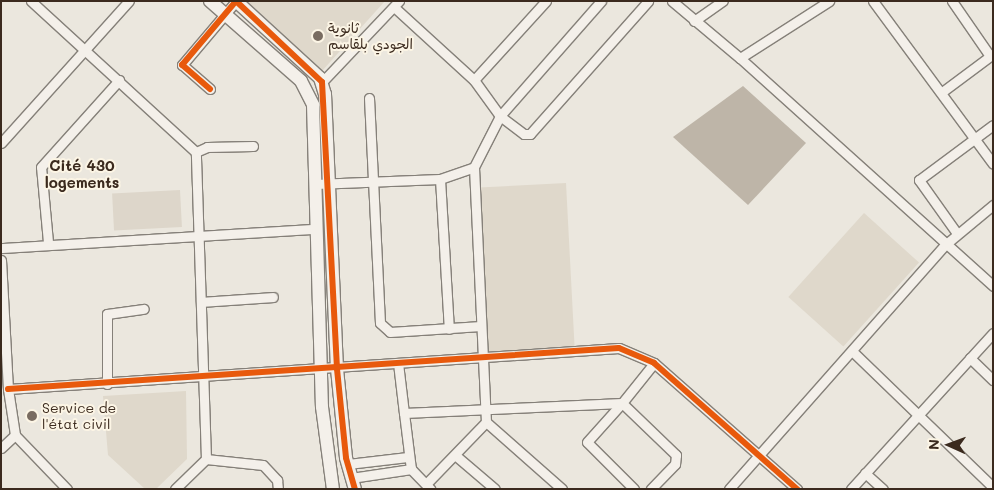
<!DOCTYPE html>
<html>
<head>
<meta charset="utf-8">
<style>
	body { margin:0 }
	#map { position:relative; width:994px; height:490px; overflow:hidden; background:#ebe7de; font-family:Mali,"Playpen Sans Arabic",sans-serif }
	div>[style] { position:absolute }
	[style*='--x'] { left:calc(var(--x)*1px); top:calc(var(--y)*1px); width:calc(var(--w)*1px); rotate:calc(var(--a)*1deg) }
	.built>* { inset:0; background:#dfd8cb; transform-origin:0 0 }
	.green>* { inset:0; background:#ddd6ca; transform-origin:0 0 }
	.water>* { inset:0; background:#beb5a8 }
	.roads { filter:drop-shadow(1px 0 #858079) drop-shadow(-1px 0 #858079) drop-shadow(0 1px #858079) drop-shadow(0 -1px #858079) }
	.street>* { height:9px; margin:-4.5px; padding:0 4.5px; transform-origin:4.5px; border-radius:4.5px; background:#f4f0ea }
	.secondary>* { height:12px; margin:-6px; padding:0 6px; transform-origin:6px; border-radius:6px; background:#f4f0ea }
	.cycleway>* { height:6px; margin:-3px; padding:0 3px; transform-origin:3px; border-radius:3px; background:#e8590c }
	.dots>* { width:14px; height:14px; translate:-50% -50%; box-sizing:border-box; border:2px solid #fcf5e5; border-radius:50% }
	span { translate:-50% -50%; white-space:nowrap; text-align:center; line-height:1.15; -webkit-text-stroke:4px #fcf5e5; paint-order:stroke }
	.poi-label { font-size:14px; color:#3b2a1e }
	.left { translate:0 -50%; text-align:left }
	.neighbourhood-label { font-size:15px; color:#3b2a1e; font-weight:700 }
	.frame { position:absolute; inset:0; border:2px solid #3b2a1e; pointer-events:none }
	.north { position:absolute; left:924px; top:420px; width:50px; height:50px; -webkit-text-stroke:4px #fcf5e5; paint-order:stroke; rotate:272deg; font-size:14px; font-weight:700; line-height:20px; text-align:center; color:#3b2a1e }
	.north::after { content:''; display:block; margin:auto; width:18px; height:22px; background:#3b2a1e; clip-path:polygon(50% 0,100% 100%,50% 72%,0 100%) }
</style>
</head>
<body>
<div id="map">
	<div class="built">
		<div style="clip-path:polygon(243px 1px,385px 1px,322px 71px)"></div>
		<div style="left:566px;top:183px;width:167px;height:87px;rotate:87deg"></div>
		<div style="left:864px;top:213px;width:74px;height:113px;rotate:42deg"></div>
		<div style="clip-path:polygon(186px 391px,187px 459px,156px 489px,145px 489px,108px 455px,103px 396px)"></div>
	</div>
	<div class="green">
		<div style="left:180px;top:190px;width:37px;height:68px;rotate:87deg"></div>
	</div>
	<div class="water">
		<div style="clip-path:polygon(743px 86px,806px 143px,748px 205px,673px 137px)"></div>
	</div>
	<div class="roads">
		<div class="street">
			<div style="--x:31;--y:1;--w:224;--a:42.5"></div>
			<div style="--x:672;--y:1;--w:89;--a:40"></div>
			<div style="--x:740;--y:58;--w:106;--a:-32.6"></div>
			<div style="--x:873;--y:1;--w:202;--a:53.6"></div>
			<div style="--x:952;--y:1;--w:67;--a:55.4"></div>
			<div style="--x:394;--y:7;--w:108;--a:42.4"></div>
			<div style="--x:474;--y:80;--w:44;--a:54.2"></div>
			<div style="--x:500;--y:116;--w:30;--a:37"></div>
			<div style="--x:524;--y:134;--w:6;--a:0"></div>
			<div style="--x:530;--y:134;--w:178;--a:-48.4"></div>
			<div style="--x:694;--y:21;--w:35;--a:-35"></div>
			<div style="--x:740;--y:58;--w:341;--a:42"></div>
			<div style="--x:474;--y:80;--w:107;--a:-47.7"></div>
			<div style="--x:322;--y:82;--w:112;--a:-46.5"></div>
			<div style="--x:210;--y:89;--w:37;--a:-139"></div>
			<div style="--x:182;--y:65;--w:84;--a:-49.8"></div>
			<div style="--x:942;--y:92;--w:64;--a:-36.7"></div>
			<div style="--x:369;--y:98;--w:225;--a:87.2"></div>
			<div style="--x:380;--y:323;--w:13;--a:42"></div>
			<div style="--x:390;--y:332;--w:91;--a:-3.8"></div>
			<div style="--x:1;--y:143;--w:191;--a:-48"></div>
			<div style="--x:440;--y:179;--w:150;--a:86.6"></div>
			<div style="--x:315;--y:184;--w:125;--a:-2.3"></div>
			<div style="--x:440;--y:179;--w:36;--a:-19"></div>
			<div style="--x:956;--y:232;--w:64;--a:-125.4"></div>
			<div style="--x:919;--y:180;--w:92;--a:-36.6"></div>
			<div style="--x:48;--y:242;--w:75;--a:-95.3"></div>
			<div style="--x:41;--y:167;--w:117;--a:-48.1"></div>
			<div style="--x:1;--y:248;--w:315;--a:-3.5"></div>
			<div style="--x:1;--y:260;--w:129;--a:86.9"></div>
			<div style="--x:8;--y:389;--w:47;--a:81.3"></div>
			<div style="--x:15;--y:435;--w:19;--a:137"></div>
			<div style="--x:201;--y:302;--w:72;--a:-4"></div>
			<div style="--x:852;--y:351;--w:196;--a:44"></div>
			<div style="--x:970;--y:358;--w:32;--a:44"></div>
			<div style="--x:398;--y:363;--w:50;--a:83.2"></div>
			<div style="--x:404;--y:413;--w:218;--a:-2.6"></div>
			<div style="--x:622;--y:403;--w:51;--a:-51.3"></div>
			<div style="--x:107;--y:384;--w:70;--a:-90"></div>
			<div style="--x:107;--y:314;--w:37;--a:-8"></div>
			<div style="--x:8;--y:389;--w:612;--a:-3.84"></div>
			<div style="--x:619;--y:348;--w:38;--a:23"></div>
			<div style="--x:654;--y:363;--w:191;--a:41.4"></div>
			<div style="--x:404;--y:413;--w:56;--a:82.9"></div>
			<div style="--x:411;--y:469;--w:28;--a:46"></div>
			<div style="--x:15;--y:435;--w:75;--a:46.1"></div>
			<div style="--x:455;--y:455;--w:52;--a:40.4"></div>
			<div style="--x:206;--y:459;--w:57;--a:6"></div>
			<div style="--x:263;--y:465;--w:21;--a:47"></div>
			<div style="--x:277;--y:480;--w:9;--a:84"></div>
			<div style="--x:348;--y:464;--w:60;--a:-6.7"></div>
			<div style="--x:865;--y:473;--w:24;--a:42"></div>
			<div style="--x:351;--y:478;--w:61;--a:-8.5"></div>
			<div style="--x:426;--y:484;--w:86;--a:-45.9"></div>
			<div style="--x:175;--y:489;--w:43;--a:-44.1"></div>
			<div style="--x:206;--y:459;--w:307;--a:-91.9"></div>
			<div style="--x:196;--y:152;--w:12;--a:-24"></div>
			<div style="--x:207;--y:147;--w:46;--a:-1.2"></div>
			<div style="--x:562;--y:489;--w:101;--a:-138.6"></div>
			<div style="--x:486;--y:422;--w:255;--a:-92.7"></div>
			<div style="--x:474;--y:167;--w:57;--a:-63"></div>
			<div style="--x:500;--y:116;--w:153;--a:-48.7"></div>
			<div style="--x:634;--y:489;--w:66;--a:-135"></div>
			<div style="--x:587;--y:442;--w:52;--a:-48.1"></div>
			<div style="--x:622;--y:403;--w:75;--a:43.9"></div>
			<div style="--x:676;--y:455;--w:9;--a:96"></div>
			<div style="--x:675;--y:464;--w:35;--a:134"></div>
			<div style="--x:729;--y:489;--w:327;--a:-48.5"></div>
			<div style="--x:946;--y:244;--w:61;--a:-39.7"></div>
			<div style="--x:851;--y:489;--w:211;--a:-47.7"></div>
		</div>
		<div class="secondary">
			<div style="--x:210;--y:1;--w:121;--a:41.3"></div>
			<div style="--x:301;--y:81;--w:27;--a:63"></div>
			<div style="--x:313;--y:105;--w:302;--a:88.3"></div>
			<div style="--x:322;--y:407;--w:83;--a:82.4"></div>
			<div style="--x:236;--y:1;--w:114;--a:42.5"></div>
			<div style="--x:320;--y:78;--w:17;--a:73"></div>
			<div style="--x:325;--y:94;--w:275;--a:87.5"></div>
			<div style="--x:337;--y:369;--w:89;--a:84.2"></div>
			<div style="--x:346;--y:458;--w:32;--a:74"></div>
		</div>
	</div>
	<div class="cycleway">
		<div style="--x:210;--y:89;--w:37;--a:-139"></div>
		<div style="--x:182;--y:65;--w:84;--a:-49.8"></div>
		<div style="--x:236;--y:1;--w:118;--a:43.3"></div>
		<div style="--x:322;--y:82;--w:287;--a:87"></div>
		<div style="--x:337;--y:369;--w:89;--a:84.2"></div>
		<div style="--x:346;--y:458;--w:32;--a:74"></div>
		<div style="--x:8;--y:389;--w:612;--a:-3.84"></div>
		<div style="--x:619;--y:348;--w:38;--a:23"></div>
		<div style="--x:654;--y:363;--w:191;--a:41.4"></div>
	</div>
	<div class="dots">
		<div style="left:318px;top:36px;background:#796c61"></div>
		<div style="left:32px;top:416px;background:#796c61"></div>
	</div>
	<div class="poi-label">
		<span class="left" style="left:328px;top:36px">ثانوية<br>الجودي بلقاسم</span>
		<span class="left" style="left:42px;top:416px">Service de<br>l'état civil</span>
	</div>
	<div class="neighbourhood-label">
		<span style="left:82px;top:174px">Cité 430<br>logements</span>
	</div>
	<div class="frame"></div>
	<div class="north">N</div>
</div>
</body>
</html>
